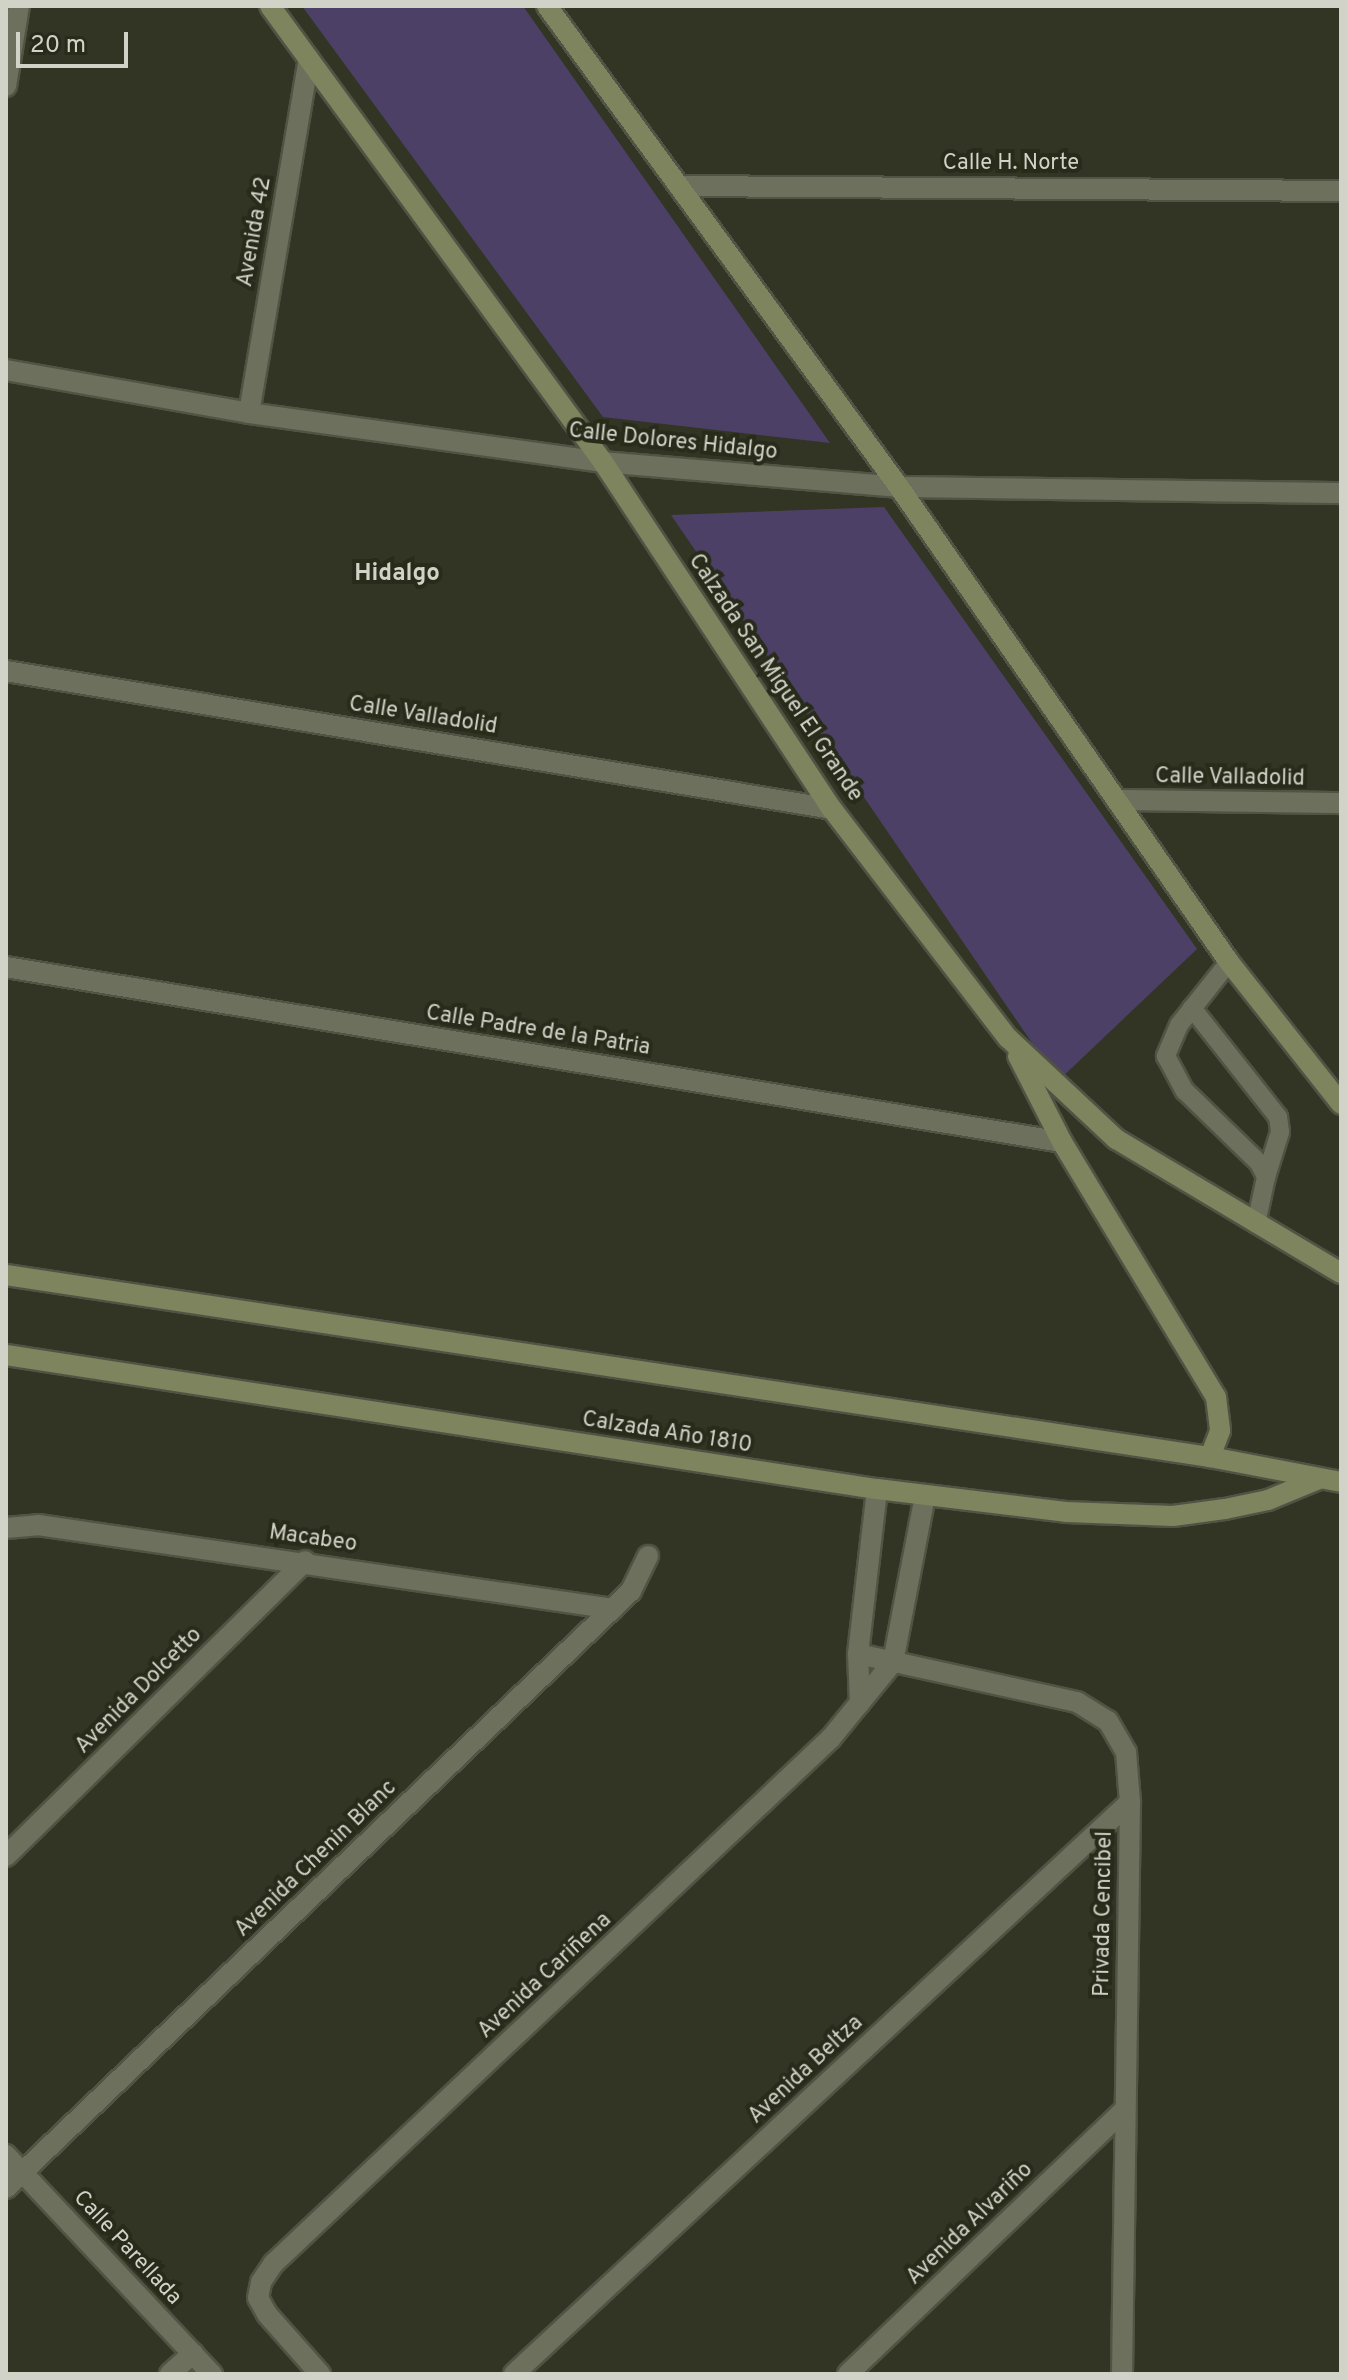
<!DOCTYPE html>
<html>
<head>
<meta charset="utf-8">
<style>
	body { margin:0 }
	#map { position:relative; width:1347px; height:2380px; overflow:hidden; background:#323523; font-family:Overpass,sans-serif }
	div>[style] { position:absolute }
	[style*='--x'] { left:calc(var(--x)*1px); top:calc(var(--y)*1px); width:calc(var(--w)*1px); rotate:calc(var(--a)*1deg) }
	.green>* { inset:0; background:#4d4067 }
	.roads { filter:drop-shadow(2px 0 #515344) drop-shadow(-2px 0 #515344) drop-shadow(0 2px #515344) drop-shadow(0 -2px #515344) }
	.lane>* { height:18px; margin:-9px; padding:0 9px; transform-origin:9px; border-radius:9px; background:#6d705c }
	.street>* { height:20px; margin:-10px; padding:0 10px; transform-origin:10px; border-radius:10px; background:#6d705c }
	.secondary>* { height:20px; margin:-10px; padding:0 10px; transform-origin:10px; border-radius:10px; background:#7e845e }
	span { translate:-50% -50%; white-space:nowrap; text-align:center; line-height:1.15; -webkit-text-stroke:8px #282b19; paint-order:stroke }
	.street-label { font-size:22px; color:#d1d3c8 }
	.neighbourhood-label { font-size:24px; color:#d1d3c8; font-weight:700 }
	.frame { position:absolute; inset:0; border:8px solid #d1d3c8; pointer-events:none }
	.scale { position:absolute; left:16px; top:32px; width:112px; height:36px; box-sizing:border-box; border:4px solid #d1d3c8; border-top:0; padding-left:10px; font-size:24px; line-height:28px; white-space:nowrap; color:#d1d3c8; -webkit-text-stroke:6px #282b19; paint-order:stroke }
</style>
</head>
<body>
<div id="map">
	<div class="green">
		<div style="clip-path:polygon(302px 6px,523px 6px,830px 443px,603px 417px)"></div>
		<div style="clip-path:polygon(884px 507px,1197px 949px,1058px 1081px,671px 515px)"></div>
	</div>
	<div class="roads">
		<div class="lane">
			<div style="--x:1229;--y:962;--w:80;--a:128.4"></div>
			<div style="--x:1179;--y:1025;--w:34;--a:113"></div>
			<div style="--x:1166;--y:1056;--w:40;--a:62"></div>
			<div style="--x:1185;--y:1091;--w:103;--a:44.2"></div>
			<div style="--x:1259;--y:1163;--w:16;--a:63"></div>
			<div style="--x:1266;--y:1177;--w:48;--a:102"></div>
			<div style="--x:1192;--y:1008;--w:139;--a:51.7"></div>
			<div style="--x:1278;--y:1117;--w:15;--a:82"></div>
			<div style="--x:1280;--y:1132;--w:47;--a:107.3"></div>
		</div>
		<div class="street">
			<div style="--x:6;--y:86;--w:81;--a:-80.8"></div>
			<div style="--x:681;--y:186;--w:660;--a:0.43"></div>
			<div style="--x:6;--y:370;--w:247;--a:10"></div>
			<div style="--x:249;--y:413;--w:357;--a:7.9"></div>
			<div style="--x:603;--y:462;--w:297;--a:4.8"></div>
			<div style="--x:899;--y:487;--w:442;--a:0.8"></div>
			<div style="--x:249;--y:413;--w:359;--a:-80.4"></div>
			<div style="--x:6;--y:671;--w:837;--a:9.48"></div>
			<div style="--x:1119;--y:800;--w:222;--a:0.8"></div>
			<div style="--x:6;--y:967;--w:1070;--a:9.41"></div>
			<div style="--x:6;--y:1528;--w:32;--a:-5"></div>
			<div style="--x:38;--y:1525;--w:581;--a:8.31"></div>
			<div style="--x:858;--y:1654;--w:224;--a:12.4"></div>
			<div style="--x:1077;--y:1702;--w:36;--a:32"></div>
			<div style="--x:1108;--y:1721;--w:36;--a:60"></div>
			<div style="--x:1126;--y:1752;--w:50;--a:85.4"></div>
			<div style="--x:1130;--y:1802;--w:572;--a:90.8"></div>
			<div style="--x:860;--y:1703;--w:49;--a:-92.3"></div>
			<div style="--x:858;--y:1654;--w:166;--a:-83.4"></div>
			<div style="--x:6;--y:1856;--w:420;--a:-44.6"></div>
			<div style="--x:6;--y:2155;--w:301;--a:46.8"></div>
			<div style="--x:6;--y:2188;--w:864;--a:-43.69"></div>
			<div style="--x:631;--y:1591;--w:39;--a:-64"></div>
			<div style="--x:170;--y:2374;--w:31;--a:-42"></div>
			<div style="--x:320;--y:2374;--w:80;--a:-131.5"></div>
			<div style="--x:267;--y:2314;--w:18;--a:-119"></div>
			<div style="--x:258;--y:2298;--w:16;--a:-79"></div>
			<div style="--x:261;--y:2282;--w:22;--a:-56"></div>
			<div style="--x:273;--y:2264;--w:767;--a:-43.31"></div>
			<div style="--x:831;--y:1738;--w:98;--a:-50.8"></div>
			<div style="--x:893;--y:1662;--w:169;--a:-79.1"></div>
			<div style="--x:514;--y:2374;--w:841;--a:-42.88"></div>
			<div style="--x:848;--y:2374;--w:383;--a:-43.7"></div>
		</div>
		<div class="secondary">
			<div style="--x:270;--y:6;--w:565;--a:53.86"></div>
			<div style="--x:603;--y:462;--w:416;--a:56.6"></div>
			<div style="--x:832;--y:809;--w:289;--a:52.5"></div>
			<div style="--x:1008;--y:1038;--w:148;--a:43.1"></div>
			<div style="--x:1116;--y:1139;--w:262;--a:30.8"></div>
			<div style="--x:547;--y:6;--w:596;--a:53.8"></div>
			<div style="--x:899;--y:487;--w:578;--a:55.21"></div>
			<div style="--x:1229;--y:962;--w:181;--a:51.7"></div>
			<div style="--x:1018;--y:1056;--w:97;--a:62.9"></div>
			<div style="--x:1062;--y:1142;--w:298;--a:58.9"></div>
			<div style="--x:1216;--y:1397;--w:34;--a:83"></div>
			<div style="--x:1220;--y:1431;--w:28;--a:111"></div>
			<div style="--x:6;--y:1275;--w:1218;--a:8.6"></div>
			<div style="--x:1210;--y:1457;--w:133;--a:10.8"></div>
			<div style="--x:6;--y:1355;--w:881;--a:8.75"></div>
			<div style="--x:877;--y:1489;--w:190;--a:6.9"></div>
			<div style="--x:1066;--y:1512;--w:107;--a:2.1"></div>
			<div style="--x:1173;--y:1516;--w:52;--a:-7.7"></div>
			<div style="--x:1225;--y:1509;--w:44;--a:-11.8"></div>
			<div style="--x:1268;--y:1500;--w:55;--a:-22.4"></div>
		</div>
	</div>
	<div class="street-label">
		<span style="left:1011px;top:164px">Calle H. Norte</span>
		<span style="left:255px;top:232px;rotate:-80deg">Avenida 42</span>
		<span style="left:673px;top:442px;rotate:6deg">Calle Dolores Hidalgo</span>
		<span style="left:775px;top:678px;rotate:56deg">Calzada San Miguel El Grande</span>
		<span style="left:423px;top:716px;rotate:9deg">Calle Valladolid</span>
		<span style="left:1230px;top:778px;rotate:1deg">Calle Valladolid</span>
		<span style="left:538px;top:1031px;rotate:9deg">Calle Padre de la Patria</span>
		<span style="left:667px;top:1433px;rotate:9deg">Calzada Año 1810</span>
		<span style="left:313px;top:1539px;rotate:8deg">Macabeo</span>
		<span style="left:139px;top:1691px;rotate:-45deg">Avenida Dolcetto</span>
		<span style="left:316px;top:1859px;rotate:-44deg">Avenida Chenin Blanc</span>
		<span style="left:1104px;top:1914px;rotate:-89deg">Privada Cencibel</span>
		<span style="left:545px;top:1976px;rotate:-43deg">Avenida Cariñena</span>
		<span style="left:806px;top:2070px;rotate:-43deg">Avenida Beltza</span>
		<span style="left:970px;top:2224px;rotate:-44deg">Avenida Alvariño</span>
		<span style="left:127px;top:2248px;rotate:47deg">Calle Parellada</span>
	</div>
	<div class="neighbourhood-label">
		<span style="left:397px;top:575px">Hidalgo</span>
	</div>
	<div class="frame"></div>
	<div class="scale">20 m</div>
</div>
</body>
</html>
